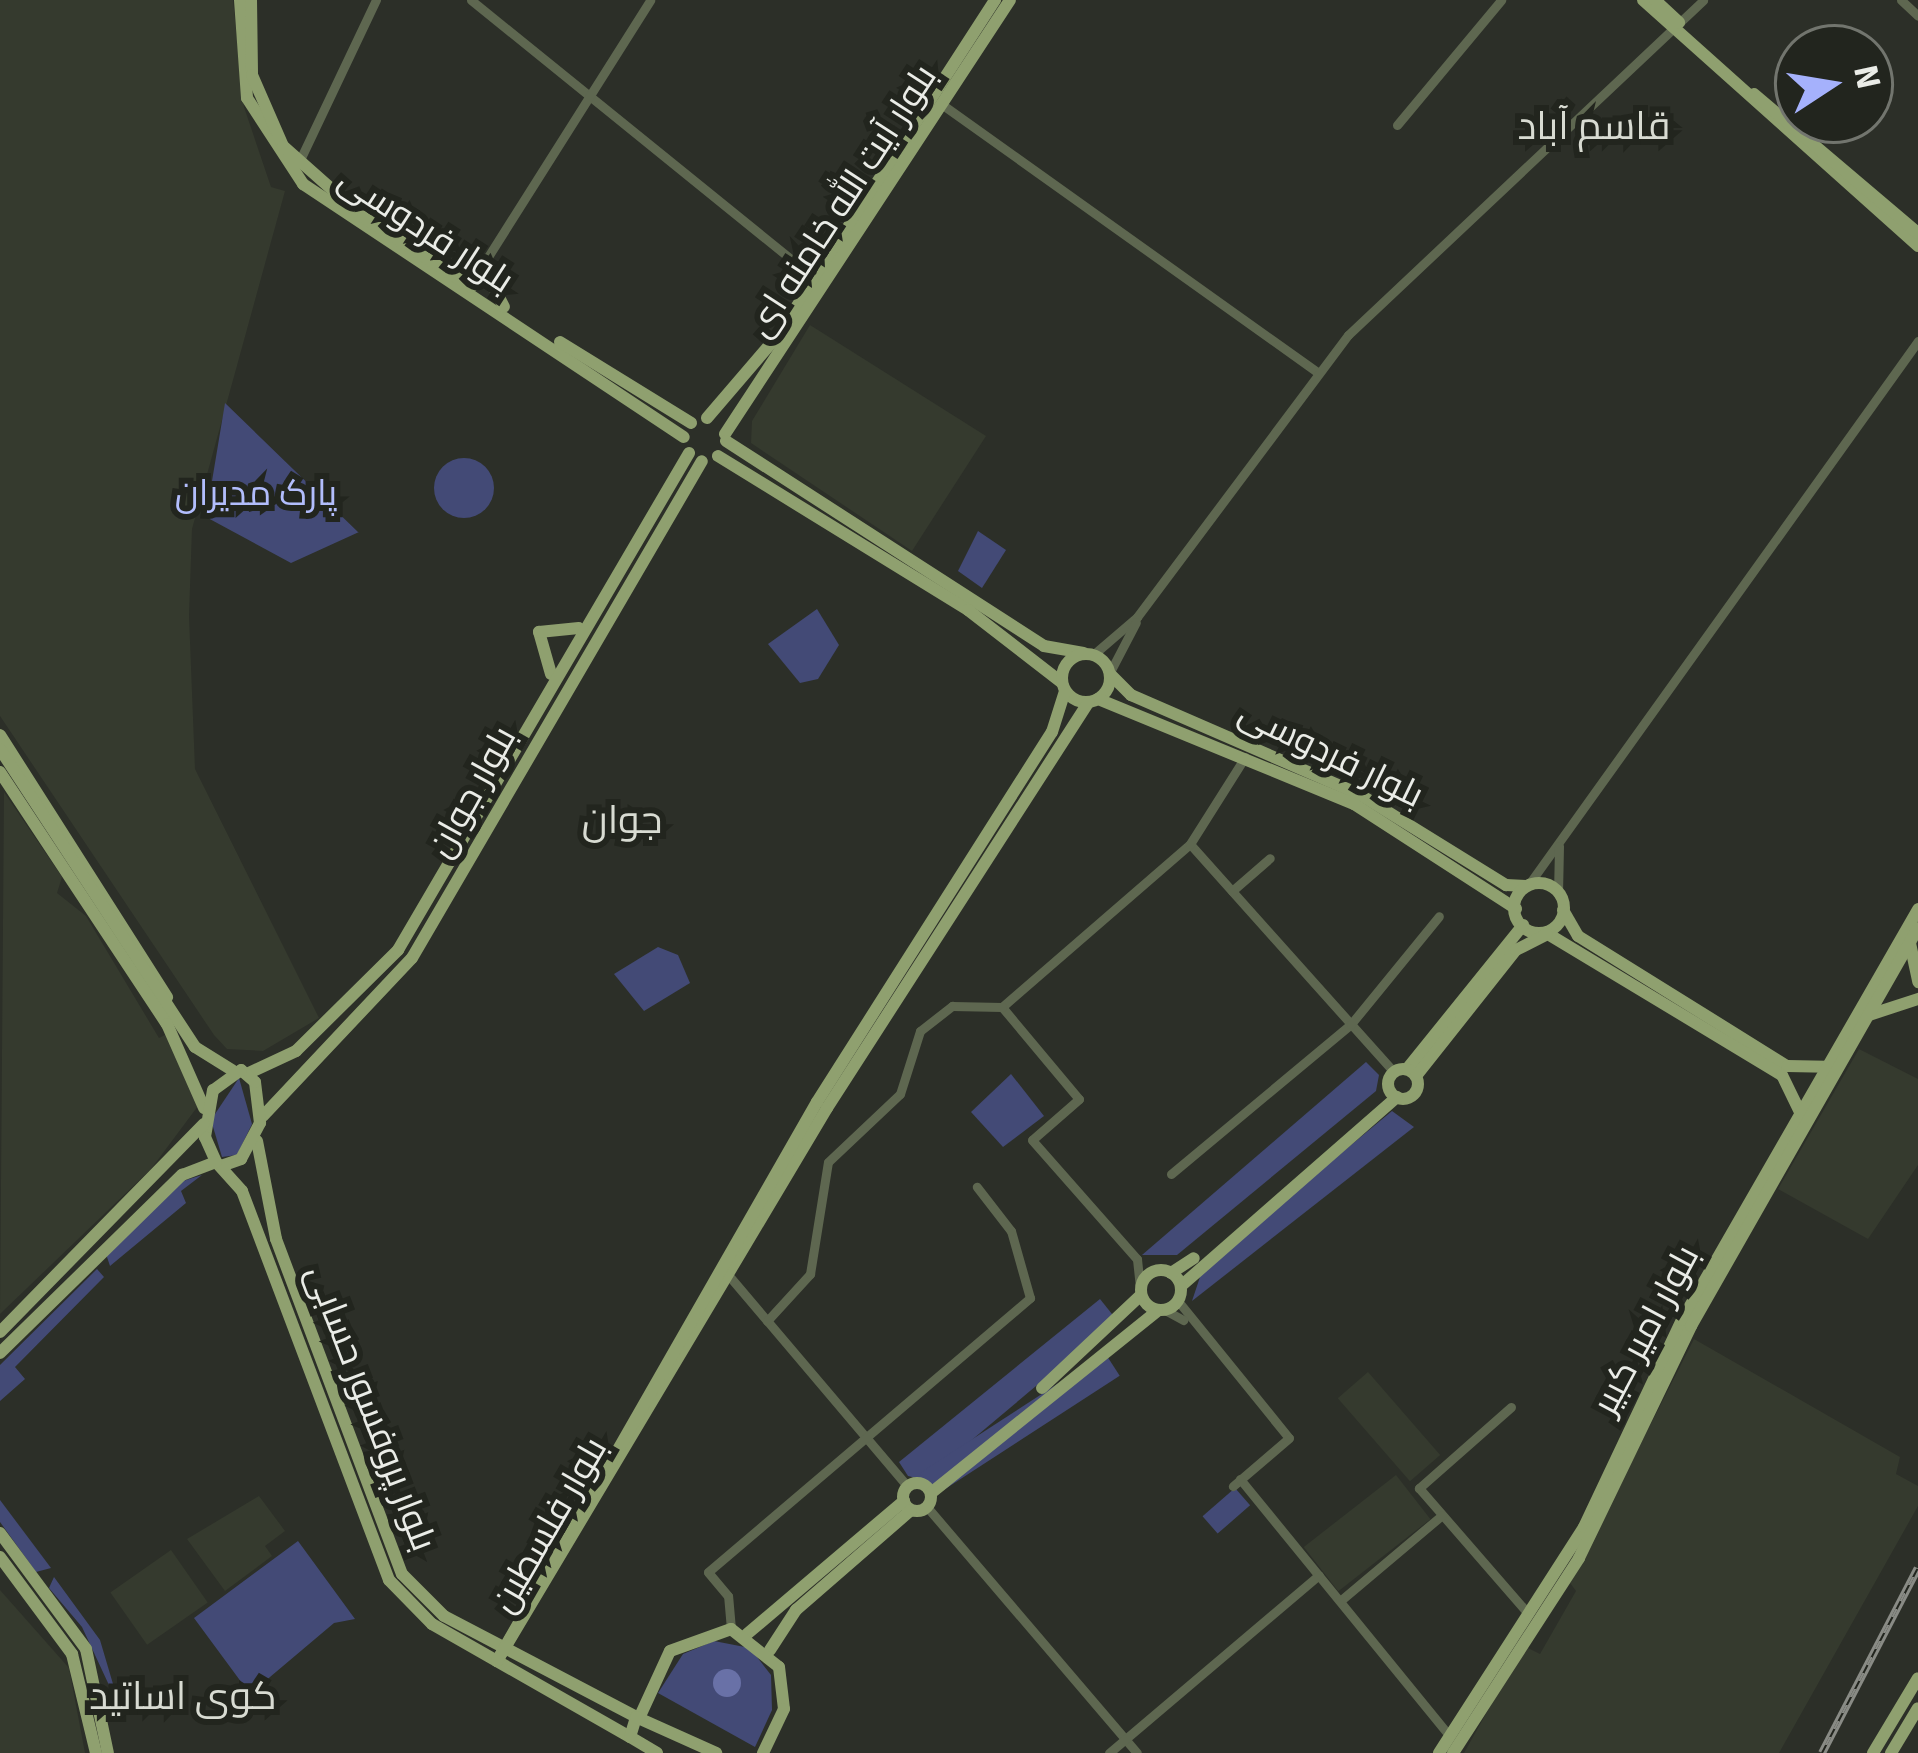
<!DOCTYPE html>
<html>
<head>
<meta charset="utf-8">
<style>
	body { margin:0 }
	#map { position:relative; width:1918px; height:1753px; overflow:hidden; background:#2c2f28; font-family:Signika,Cairo,sans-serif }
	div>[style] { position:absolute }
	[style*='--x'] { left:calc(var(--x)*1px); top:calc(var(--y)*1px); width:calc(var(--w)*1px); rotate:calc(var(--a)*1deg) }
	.built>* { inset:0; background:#353a2e; transform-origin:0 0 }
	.green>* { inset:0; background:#434a76; transform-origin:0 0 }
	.round { border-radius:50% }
	.water>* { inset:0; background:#6971a7 }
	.minor>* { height:9px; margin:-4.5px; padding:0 4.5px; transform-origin:4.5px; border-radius:4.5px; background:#5e6750 }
	.major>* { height:12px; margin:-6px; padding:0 6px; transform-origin:6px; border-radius:6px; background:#8fa06f }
	.major>.ring { margin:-6px; padding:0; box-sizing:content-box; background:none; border:12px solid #8fa06f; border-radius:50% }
	.rail>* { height:8px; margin-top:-4px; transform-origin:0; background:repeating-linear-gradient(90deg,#22251e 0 9px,#898b85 0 18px); box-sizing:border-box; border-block:3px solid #898b85 }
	span { translate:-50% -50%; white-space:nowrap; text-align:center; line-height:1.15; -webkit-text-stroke:12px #22251e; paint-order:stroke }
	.street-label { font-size:36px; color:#eaece7 }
	.park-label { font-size:36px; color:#b2bdfc }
	.neighbourhood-label { font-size:39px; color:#d8dbd2 }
	.north { position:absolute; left:1774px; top:24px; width:120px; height:120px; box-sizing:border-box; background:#22251e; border:3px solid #72756e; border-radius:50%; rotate:78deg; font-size:33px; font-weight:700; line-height:48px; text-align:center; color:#eaece7 }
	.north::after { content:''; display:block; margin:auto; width:42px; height:54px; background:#a5b1fc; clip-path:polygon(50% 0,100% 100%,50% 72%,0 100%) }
</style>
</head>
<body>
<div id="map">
	<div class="built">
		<div style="clip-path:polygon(0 0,233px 0,244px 107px,271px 187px,285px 191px,192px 529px,189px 616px,195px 769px,319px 1018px,263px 1051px,227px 1049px,214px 1035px,0 716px)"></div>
		<div style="clip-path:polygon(810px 325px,986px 436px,912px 551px,751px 443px,752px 421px)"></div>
		<div style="clip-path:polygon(4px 792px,62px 877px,57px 893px,86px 916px,159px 1038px,167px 1034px,198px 1106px,151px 1169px,0 1314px)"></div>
		<div style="clip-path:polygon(1859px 1049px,1918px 1079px,1918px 1165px,1868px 1239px,1778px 1189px)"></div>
		<div style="clip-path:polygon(1694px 1339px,1900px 1457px,1896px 1474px,1918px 1486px,1918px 1506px,1779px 1753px,1464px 1753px,1524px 1646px,1540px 1654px,1576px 1591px,1570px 1583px)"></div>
		<div style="left:1368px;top:1372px;width:110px;height:40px;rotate:49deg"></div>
		<div style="left:1396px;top:1475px;width:56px;height:117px;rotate:52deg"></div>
		<div style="clip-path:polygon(259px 1496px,285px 1531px,265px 1546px,272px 1556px,225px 1591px,187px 1539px)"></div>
		<div style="left:171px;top:1550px;width:64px;height:74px;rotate:55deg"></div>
		<div style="clip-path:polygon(0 1590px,69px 1668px,85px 1753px,0 1753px)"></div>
	</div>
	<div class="green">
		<div style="clip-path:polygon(225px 403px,358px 532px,359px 532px,291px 563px,206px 517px)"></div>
		<div class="round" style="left:434px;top:458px;width:60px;height:60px"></div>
		<div style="clip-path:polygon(978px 531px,1006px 550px,982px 588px,958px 571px)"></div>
		<div style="clip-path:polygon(817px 609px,839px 645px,818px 679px,800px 683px,768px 644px)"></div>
		<div style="clip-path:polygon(658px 947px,678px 955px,690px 983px,644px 1011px,614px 974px)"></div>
		<div style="clip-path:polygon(1366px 1062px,1379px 1075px,1376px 1091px,1177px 1255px,1142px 1255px)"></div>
		<div style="clip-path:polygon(1011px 1074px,1044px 1116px,1003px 1147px,971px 1112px)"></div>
		<div style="clip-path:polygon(239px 1078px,252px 1124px,237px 1155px,222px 1157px,211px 1120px)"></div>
		<div style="clip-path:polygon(1392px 1111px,1414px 1127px,1192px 1301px,1203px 1268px)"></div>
		<div style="clip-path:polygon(202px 1175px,181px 1191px,186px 1203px,110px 1266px,106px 1254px,183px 1181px)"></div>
		<div style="clip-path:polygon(97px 1269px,104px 1277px,15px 1367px,25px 1379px,0 1401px,0 1365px)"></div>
		<div style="clip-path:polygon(1100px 1299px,1116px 1319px,924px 1480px,908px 1476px,899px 1462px)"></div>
		<div style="left:1105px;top:1353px;width:27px;height:221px;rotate:57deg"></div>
		<div style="left:1235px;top:1488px;width:23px;height:43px;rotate:49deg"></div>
		<div style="clip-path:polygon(0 1500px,51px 1568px,36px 1572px,0 1522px)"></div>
		<div style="clip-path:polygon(298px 1541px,355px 1619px,334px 1623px,250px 1694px,194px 1618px)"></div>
		<div style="clip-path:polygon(54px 1577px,100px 1640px,121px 1711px,82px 1627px,49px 1588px)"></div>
		<div style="clip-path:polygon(714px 1641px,750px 1648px,771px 1675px,772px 1710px,755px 1747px,658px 1693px,683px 1654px)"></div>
	</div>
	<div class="water">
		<div class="round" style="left:713px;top:1669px;width:28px;height:28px"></div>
	</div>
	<div class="minor">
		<div style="--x:471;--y:0;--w:443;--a:39"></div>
		<div style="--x:1901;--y:0;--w:23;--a:43"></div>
		<div style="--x:940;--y:103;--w:465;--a:35.5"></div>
		<div style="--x:1397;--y:125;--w:163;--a:-50.2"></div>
		<div style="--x:298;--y:164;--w:182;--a:-64.6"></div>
		<div style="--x:467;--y:290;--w:343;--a:-57.7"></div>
		<div style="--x:1094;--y:654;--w:57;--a:-40.7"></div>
		<div style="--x:1137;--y:617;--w:352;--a:-53.2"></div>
		<div style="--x:1348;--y:335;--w:488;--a:-43.3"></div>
		<div style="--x:1110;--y:672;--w:56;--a:-62.5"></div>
		<div style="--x:1190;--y:844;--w:306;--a:48.2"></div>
		<div style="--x:1529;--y:884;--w:668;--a:-54.38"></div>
		<div style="--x:1232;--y:891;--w:50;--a:-41"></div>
		<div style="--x:1558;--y:894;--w:48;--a:-88.8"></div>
		<div style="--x:1002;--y:1007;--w:120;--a:50.1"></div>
		<div style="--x:1079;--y:1099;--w:62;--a:138.9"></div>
		<div style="--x:1032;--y:1140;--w:159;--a:48.6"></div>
		<div style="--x:1137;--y:1259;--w:28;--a:84"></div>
		<div style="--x:1002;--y:1007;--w:249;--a:-40.9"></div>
		<div style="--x:1190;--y:844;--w:103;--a:-57.7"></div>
		<div style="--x:1171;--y:1174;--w:234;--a:-39.8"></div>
		<div style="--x:1351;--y:1024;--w:139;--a:-50.8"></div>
		<div style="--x:730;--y:1277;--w:274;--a:49.7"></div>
		<div style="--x:1178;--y:1301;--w:176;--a:51"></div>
		<div style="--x:1289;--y:1438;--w:74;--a:139.4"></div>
		<div style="--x:1165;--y:1310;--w:21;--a:29"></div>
		<div style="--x:767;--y:1321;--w:64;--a:-47.5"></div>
		<div style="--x:810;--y:1274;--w:113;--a:-80.9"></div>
		<div style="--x:828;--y:1162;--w:99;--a:-43.4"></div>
		<div style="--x:900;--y:1094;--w:66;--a:-72.4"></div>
		<div style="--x:920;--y:1031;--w:41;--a:-38"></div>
		<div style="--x:952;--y:1006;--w:50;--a:1.1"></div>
		<div style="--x:1511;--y:1407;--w:123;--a:138.6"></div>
		<div style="--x:1419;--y:1488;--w:163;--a:49"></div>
		<div style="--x:1240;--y:1479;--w:330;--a:50.8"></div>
		<div style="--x:927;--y:1507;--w:323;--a:49.5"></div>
		<div style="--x:1340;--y:1601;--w:133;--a:-40.1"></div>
		<div style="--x:731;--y:1629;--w:33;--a:-95"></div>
		<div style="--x:728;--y:1596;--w:31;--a:-130"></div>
		<div style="--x:708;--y:1572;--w:423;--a:-40.4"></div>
		<div style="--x:1030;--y:1298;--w:70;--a:-105.8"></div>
		<div style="--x:1011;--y:1231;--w:56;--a:-127.7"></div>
		<div style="--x:1109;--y:1753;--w:275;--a:-40.3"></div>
	</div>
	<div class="major">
		<div style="--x:240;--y:0;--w:98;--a:85.9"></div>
		<div style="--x:247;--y:98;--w:103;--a:56.9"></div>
		<div style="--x:303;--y:184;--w:457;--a:33.6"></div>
		<div style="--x:251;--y:0;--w:75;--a:89.2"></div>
		<div style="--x:252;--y:75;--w:77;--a:66.4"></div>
		<div style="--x:283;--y:146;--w:107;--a:41.6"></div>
		<div style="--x:363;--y:217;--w:129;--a:32.9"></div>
		<div style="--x:1643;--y:0;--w:369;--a:41.8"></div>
		<div style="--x:1655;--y:0;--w:33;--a:43"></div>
		<div style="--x:1754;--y:94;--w:215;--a:40.3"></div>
		<div style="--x:482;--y:264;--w:48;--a:62.9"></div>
		<div style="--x:560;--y:342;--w:154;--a:31.7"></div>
		<div style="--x:707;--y:418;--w:111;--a:-49.4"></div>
		<div style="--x:779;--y:334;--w:398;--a:-57.1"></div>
		<div style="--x:725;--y:434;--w:519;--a:-56.71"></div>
		<div style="--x:726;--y:441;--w:378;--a:32.8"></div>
		<div style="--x:1044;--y:646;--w:40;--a:10"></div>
		<div style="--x:718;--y:456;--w:294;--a:31.6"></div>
		<div style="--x:968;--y:610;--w:118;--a:37.7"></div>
		<div class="ring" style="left:1062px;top:654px;width:36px;height:36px"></div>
		<div style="--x:551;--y:674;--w:44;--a:-105.9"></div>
		<div style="--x:539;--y:632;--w:40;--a:-5.7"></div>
		<div style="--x:1110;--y:674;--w:30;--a:45"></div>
		<div style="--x:1131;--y:695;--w:249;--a:23.5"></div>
		<div style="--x:1359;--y:794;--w:173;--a:31.8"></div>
		<div style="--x:1506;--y:885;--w:20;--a:3"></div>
		<div style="--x:1098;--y:699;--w:277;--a:22.3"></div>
		<div style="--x:1354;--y:804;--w:193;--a:32.9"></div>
		<div style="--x:0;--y:735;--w:311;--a:57.5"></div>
		<div style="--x:0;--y:749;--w:356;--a:56.8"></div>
		<div style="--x:195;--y:1047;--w:44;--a:31.9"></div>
		<div style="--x:0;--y:772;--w:302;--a:56.5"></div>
		<div style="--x:167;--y:1024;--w:92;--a:66.2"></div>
		<div class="ring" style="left:1514px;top:883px;width:38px;height:38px"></div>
		<div style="--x:1563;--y:910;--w:30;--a:60"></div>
		<div style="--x:1578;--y:936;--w:246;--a:31.9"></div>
		<div style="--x:1787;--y:1066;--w:39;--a:1"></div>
		<div style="--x:1548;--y:934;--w:273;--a:31.1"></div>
		<div style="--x:1782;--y:1075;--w:41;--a:64.1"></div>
		<div style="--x:1910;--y:943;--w:40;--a:78"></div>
		<div style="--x:1869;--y:1015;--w:52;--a:-18.1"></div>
		<div style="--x:1407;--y:1069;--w:185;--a:-51.1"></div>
		<div class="ring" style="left:1388px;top:1069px;width:18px;height:18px"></div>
		<div style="--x:249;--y:1073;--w:52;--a:-25.1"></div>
		<div style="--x:296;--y:1051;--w:144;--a:-44.7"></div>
		<div style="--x:398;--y:950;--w:576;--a:-59.65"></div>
		<div style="--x:1416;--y:1076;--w:161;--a:-51.6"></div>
		<div style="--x:1516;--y:950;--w:34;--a:-27"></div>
		<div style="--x:263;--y:1116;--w:217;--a:-46.7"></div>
		<div style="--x:412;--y:958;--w:575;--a:-59.74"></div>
		<div style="--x:257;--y:1141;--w:100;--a:79"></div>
		<div style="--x:276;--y:1239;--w:358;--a:69.4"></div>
		<div style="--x:402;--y:1574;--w:59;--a:45"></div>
		<div style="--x:444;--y:1616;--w:217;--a:27.7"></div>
		<div style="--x:224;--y:1165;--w:18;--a:-19"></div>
		<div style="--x:241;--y:1159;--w:41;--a:-62.2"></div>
		<div style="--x:260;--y:1123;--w:41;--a:-97"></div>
		<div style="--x:255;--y:1082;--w:18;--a:-139"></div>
		<div style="--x:241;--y:1070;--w:34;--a:144"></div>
		<div style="--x:213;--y:1090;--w:48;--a:99.7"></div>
		<div style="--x:205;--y:1137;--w:27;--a:66"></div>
		<div style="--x:216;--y:1162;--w:39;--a:48"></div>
		<div style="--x:242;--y:1191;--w:416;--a:69.3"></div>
		<div style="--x:389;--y:1580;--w:62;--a:45.7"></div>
		<div style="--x:432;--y:1624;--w:228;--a:29.7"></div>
		<div class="ring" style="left:1141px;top:1270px;width:28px;height:28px"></div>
		<div style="--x:1171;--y:1273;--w:27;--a:-33"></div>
		<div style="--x:1181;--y:1286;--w:287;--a:-41.2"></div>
		<div style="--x:0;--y:1332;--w:291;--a:-45.6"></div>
		<div style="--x:0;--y:1353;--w:255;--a:-44.4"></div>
		<div style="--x:182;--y:1175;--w:36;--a:-21"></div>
		<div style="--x:1042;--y:1388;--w:136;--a:-43.2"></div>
		<div class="ring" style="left:903px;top:1483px;width:16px;height:16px"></div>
		<div style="--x:931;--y:1493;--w:290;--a:-38.8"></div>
		<div style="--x:0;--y:1533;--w:144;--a:53.4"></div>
		<div style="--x:86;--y:1649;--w:106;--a:78.1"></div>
		<div style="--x:0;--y:1557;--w:121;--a:53.4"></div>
		<div style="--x:72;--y:1654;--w:102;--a:76.4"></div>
		<div style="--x:747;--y:1634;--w:206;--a:-40.3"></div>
		<div style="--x:770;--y:1650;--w:48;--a:-57"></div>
		<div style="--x:796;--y:1610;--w:152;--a:-41"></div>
		<div style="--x:497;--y:1661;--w:644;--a:-59.17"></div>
		<div style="--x:827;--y:1108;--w:483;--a:-57.2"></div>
		<div style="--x:497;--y:1661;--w:644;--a:-60.21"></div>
		<div style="--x:817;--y:1102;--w:438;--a:-57.6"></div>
		<div style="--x:1052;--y:732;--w:43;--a:-72.4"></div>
		<div style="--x:641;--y:1714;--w:69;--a:-65.3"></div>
		<div style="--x:670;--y:1651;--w:65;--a:-19.8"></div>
		<div style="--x:731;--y:1629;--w:61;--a:38.4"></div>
		<div style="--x:779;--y:1667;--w:42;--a:83.2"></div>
		<div style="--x:784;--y:1709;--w:49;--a:115.5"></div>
		<div style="--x:657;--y:1753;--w:31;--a:-149"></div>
		<div style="--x:630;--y:1737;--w:21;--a:-73"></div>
		<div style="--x:636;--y:1717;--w:88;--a:24.2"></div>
		<div style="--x:1439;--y:1753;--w:269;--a:-57.3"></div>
		<div style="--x:1584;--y:1527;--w:229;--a:-64.7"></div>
		<div style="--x:1682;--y:1320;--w:474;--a:-60.1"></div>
		<div style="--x:1453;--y:1753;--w:232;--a:-57.1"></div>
		<div style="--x:1579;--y:1558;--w:258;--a:-64.2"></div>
		<div style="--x:1691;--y:1326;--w:458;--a:-60.3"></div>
		<div style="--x:1873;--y:1753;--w:87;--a:-59"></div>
		<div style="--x:1891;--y:1753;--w:52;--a:-59"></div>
	</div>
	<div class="rail">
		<div style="--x:1822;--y:1753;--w:208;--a:-62.6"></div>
	</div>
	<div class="street-label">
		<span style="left:842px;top:201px;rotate:-57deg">بلوار آیت الله خامنه ای</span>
		<span style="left:426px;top:230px;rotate:33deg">بلوار فردوسی</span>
		<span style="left:1331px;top:754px;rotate:26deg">بلوار فردوسی</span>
		<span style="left:472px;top:792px;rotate:-61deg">بلوار جوان</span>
		<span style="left:1646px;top:1330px;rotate:-62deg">بلوار امیر کبیر</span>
		<span style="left:371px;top:1408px;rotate:69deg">بلوار پروفسور حسابی</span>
		<span style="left:549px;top:1525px;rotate:-60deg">بلوار فلسطین</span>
	</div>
	<div class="park-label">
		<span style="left:256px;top:494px">پارک مدیران</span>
	</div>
	<div class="neighbourhood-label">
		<span style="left:1594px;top:126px">قاسم آباد</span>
		<span style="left:622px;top:820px">جوان</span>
		<span style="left:183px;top:1696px">کوی اساتید</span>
	</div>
	<div class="north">N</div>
</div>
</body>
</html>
